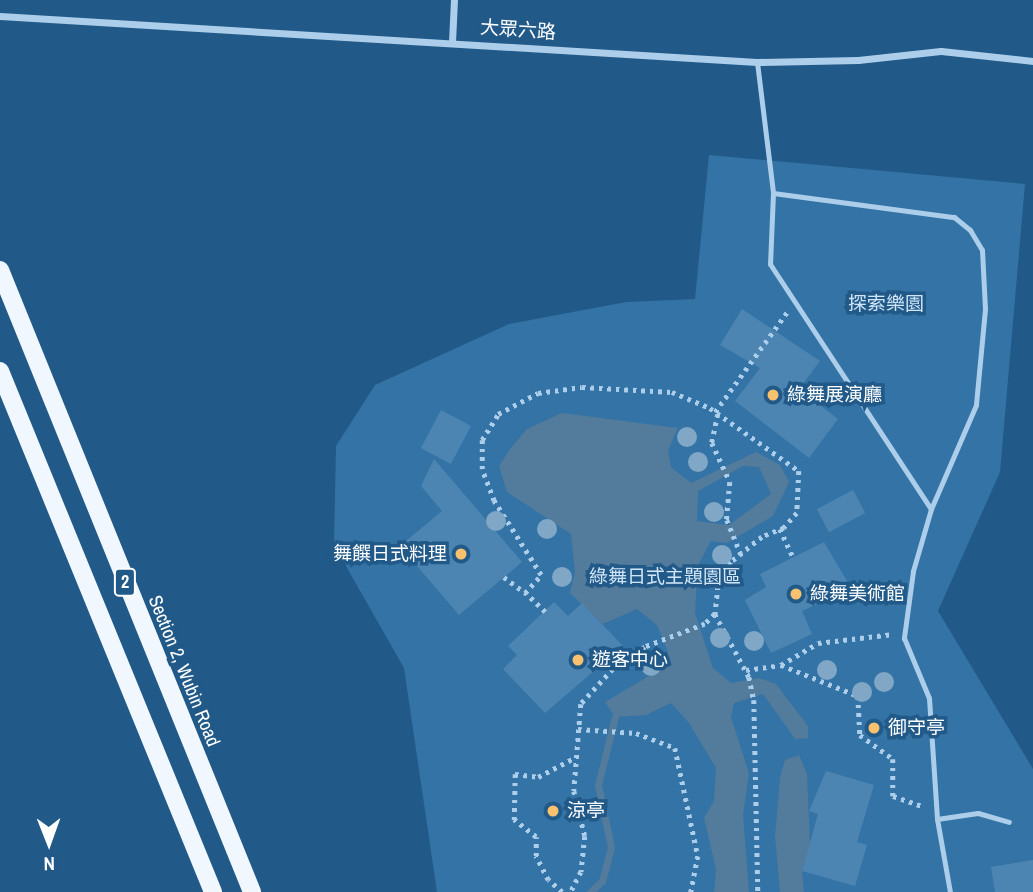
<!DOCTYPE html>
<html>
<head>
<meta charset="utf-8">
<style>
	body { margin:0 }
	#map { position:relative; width:1033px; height:892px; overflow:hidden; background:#215988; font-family:"Archivo Narrow","Noto Sans TC",sans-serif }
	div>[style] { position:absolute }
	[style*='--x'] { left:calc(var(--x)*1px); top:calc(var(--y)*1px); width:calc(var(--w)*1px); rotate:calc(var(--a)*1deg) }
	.green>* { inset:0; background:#3473a5 }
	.water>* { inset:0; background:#537b9c }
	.stream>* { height:7px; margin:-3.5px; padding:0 3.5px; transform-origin:3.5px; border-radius:3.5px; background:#537b9c }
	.building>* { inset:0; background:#4d85b2; transform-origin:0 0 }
	.path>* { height:4.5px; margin-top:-2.25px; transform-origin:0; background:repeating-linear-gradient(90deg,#acceea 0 3.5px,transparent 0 8.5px) }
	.service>* { height:5px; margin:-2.5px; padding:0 2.5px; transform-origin:2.5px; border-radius:2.5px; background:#acceea }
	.minor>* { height:7px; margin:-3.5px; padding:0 3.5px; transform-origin:3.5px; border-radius:3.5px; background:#acceea }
	.primary>* { height:18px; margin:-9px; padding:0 9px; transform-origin:9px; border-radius:9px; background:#f0f7fe }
	.trees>* { width:20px; height:20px; margin:-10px; border-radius:50%; background:#81a7c6 }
	.dots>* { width:19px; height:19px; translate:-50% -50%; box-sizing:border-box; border:4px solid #215988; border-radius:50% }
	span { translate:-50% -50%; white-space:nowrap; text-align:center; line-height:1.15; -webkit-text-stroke:7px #215988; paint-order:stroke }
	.shield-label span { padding:2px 5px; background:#215988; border:2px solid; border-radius:5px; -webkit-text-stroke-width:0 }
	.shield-label { font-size:18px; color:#fff; font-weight:700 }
	.street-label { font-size:19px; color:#fff }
	.park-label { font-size:19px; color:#d0e6f8 }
	.poi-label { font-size:19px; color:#fff }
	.left { translate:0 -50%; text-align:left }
	.right { translate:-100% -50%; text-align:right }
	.north { position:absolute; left:14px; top:808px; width:70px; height:70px; -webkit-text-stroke:5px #215988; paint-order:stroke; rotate:179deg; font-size:19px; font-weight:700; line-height:28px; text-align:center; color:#fff }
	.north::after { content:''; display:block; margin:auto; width:24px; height:32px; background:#fff; clip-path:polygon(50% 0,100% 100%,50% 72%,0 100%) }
</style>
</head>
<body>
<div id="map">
	<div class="green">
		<div style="clip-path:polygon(709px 155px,1025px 184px,1000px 472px,938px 611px,1033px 769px,1033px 892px,437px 892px,404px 668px,334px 545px,336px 446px,375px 385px,509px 324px,626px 302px,695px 299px)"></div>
	</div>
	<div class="water">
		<div style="clip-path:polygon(evenodd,562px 413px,678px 428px,668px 450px,671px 467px,691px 483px,756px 452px,780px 465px,789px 482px,773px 516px,727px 543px,711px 541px,698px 565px,695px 613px,713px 668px,731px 683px,759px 678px,776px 684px,808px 726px,808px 738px,795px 739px,763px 694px,734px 703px,731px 717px,749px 773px,743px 815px,749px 892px,714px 892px,716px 869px,704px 818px,714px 801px,716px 768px,689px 723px,671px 703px,646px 715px,615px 717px,605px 702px,664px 667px,668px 652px,657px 625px,637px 609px,603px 624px,570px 593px,575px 572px,571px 534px,507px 492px,499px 466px,510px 449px,527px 429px,562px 413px,743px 466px,759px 467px,771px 494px,729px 525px,697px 521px,698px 491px,743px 466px)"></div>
		<div style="clip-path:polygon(799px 755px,807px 774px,810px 844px,802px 871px,804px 892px,780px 892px,775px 836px,780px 777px,785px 760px)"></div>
	</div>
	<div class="stream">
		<div style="--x:590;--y:892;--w:16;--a:-43"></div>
		<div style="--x:602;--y:881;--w:35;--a:-75"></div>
		<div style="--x:611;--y:847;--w:63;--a:-101.8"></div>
		<div style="--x:598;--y:785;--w:70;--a:-76"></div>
	</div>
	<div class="building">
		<div style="clip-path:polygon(742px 309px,820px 361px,799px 389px,838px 419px,809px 458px,735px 401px,760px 368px,720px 345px)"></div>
		<div style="left:441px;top:410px;width:34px;height:43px;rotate:28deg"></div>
		<div style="clip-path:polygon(434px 459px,522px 562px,459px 615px,400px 546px,442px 511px,421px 486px)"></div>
		<div style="left:853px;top:490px;width:26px;height:41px;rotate:62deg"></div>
		<div style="clip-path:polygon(824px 542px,851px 588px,802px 611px,812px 634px,771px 653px,745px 600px,766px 587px,760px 574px)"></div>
		<div style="clip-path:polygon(554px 602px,568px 616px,582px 603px,623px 646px,545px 713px,503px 669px,517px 655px,508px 646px)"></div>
		<div style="clip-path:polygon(826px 771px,874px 785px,857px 842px,867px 845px,855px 886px,802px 871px,818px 814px,809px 811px)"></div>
		<div style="clip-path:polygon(1033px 860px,1033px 892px,995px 892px,991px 867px)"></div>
	</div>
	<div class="path">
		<div style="--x:715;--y:412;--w:123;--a:-54.2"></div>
		<div style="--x:718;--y:414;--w:30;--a:102"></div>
		<div style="--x:712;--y:443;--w:43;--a:65.2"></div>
		<div style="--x:730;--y:482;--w:38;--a:95"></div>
		<div style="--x:727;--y:520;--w:37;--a:68"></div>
		<div style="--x:780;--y:529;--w:31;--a:65"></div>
		<div style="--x:504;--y:577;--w:26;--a:37"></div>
		<div style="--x:545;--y:612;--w:28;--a:-136"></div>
		<div style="--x:525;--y:593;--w:24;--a:-48"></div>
		<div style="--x:541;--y:575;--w:88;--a:-122.4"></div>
		<div style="--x:494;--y:501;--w:34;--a:-111"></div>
		<div style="--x:482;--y:469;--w:29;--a:-90"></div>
		<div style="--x:482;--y:440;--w:31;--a:-58"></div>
		<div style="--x:498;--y:414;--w:45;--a:-27.7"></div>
		<div style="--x:538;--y:393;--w:44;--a:-7.8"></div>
		<div style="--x:582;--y:387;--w:90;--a:3.2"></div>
		<div style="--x:672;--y:392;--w:41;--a:22.8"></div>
		<div style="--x:710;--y:408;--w:109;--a:35.3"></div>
		<div style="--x:799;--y:471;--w:42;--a:92.7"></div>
		<div style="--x:797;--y:513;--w:20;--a:131"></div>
		<div style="--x:784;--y:528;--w:24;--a:158"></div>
		<div style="--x:762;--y:537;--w:40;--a:141"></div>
		<div style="--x:731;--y:562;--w:20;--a:127"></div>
		<div style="--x:719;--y:578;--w:36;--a:96"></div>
		<div style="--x:715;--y:614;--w:14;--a:135"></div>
		<div style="--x:705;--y:624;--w:64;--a:159"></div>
		<div style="--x:645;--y:647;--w:39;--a:145"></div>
		<div style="--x:613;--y:669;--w:47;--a:132.4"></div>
		<div style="--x:581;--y:704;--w:87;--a:94.6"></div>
		<div style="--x:574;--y:791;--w:46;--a:76.3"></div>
		<div style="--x:585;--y:836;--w:36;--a:96"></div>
		<div style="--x:581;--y:872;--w:22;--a:117"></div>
		<div style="--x:715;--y:614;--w:72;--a:61.6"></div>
		<div style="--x:749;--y:677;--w:24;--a:78"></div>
		<div style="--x:754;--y:700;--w:192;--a:88.8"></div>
		<div style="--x:781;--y:665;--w:83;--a:21.9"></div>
		<div style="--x:858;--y:696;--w:39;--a:87"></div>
		<div style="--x:860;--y:735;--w:41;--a:36"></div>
		<div style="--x:893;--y:759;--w:37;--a:90"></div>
		<div style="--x:893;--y:796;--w:31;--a:19"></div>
		<div style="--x:746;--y:670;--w:35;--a:-8"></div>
		<div style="--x:781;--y:665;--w:43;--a:-30.7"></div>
		<div style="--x:818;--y:643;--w:76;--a:-6.8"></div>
		<div style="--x:578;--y:729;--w:58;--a:3.9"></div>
		<div style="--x:636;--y:733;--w:42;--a:21"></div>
		<div style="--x:675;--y:748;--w:110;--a:78"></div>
		<div style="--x:698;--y:856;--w:37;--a:101"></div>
		<div style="--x:562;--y:892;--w:18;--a:-139"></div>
		<div style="--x:548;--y:880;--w:27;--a:-117"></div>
		<div style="--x:536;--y:856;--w:19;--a:-90"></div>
		<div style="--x:536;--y:837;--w:28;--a:-142"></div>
		<div style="--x:514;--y:820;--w:46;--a:-88.8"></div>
		<div style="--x:515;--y:774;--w:23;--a:7"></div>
		<div style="--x:538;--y:777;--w:41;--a:-27.8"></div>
	</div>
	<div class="service">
		<div style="--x:757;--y:62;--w:132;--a:83"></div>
		<div style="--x:773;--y:193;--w:71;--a:92.4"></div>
		<div style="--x:770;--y:264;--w:293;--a:56.7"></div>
		<div style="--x:931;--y:509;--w:65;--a:106.2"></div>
		<div style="--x:913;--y:571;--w:68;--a:97.7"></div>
		<div style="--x:904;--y:638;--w:65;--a:67.4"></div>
		<div style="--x:929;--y:698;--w:121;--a:86.2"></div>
		<div style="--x:937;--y:819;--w:74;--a:79.9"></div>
		<div style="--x:773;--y:193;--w:183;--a:7.6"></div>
		<div style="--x:954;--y:217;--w:21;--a:39"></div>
		<div style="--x:970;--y:230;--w:23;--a:59"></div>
		<div style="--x:982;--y:250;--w:59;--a:87.1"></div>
		<div style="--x:985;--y:309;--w:96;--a:95.4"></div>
		<div style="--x:976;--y:405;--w:113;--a:113.4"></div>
		<div style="--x:937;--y:819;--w:41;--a:-8.3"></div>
		<div style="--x:978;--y:813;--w:32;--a:16"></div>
	</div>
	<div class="minor">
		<div style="--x:0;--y:16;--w:758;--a:3.48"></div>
		<div style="--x:757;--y:62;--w:101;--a:-1.1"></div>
		<div style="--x:858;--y:60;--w:83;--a:-6.2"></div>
		<div style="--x:941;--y:51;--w:93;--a:6.2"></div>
		<div style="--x:452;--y:42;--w:42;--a:-87.3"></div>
	</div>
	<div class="primary">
		<div style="--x:0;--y:270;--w:671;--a:67.94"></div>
		<div style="--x:0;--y:371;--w:563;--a:67.76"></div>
	</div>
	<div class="trees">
		<div style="left:687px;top:437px"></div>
		<div style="left:698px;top:462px"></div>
		<div style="left:714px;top:512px"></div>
		<div style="left:496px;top:521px"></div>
		<div style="left:547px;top:529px"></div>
		<div style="left:722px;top:555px"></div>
		<div style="left:562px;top:577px"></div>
		<div style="left:720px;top:638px"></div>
		<div style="left:754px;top:641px"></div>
		<div style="left:651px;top:666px"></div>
		<div style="left:827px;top:670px"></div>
		<div style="left:884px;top:682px"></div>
		<div style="left:862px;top:692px"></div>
	</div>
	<div class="dots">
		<div style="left:773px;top:395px;background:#f7c16d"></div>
		<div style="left:461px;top:554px;background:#f7c16d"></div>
		<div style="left:796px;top:594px;background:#f7c16d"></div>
		<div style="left:578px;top:660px;background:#f7c16d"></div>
		<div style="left:874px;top:728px;background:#f7c16d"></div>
		<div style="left:553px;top:811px;background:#f7c16d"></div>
	</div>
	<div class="shield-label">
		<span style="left:125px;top:582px">2</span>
	</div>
	<div class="street-label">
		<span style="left:518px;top:30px;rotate:4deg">大眾六路</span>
		<span style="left:184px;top:671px;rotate:68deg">Section 2, Wubin Road</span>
	</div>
	<div class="park-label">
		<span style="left:886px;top:304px">探索樂園</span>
		<span style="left:665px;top:577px">綠舞日式主題園區</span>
	</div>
	<div class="poi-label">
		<span class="left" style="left:787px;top:395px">綠舞展演廳</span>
		<span class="right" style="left:447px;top:554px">舞饌日式料理</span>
		<span class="left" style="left:810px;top:594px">綠舞美術館</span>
		<span class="left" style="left:592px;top:660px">遊客中心</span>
		<span class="left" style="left:888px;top:728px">御守亭</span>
		<span class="left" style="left:567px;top:811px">涼亭</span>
	</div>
	<div class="north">N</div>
</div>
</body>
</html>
